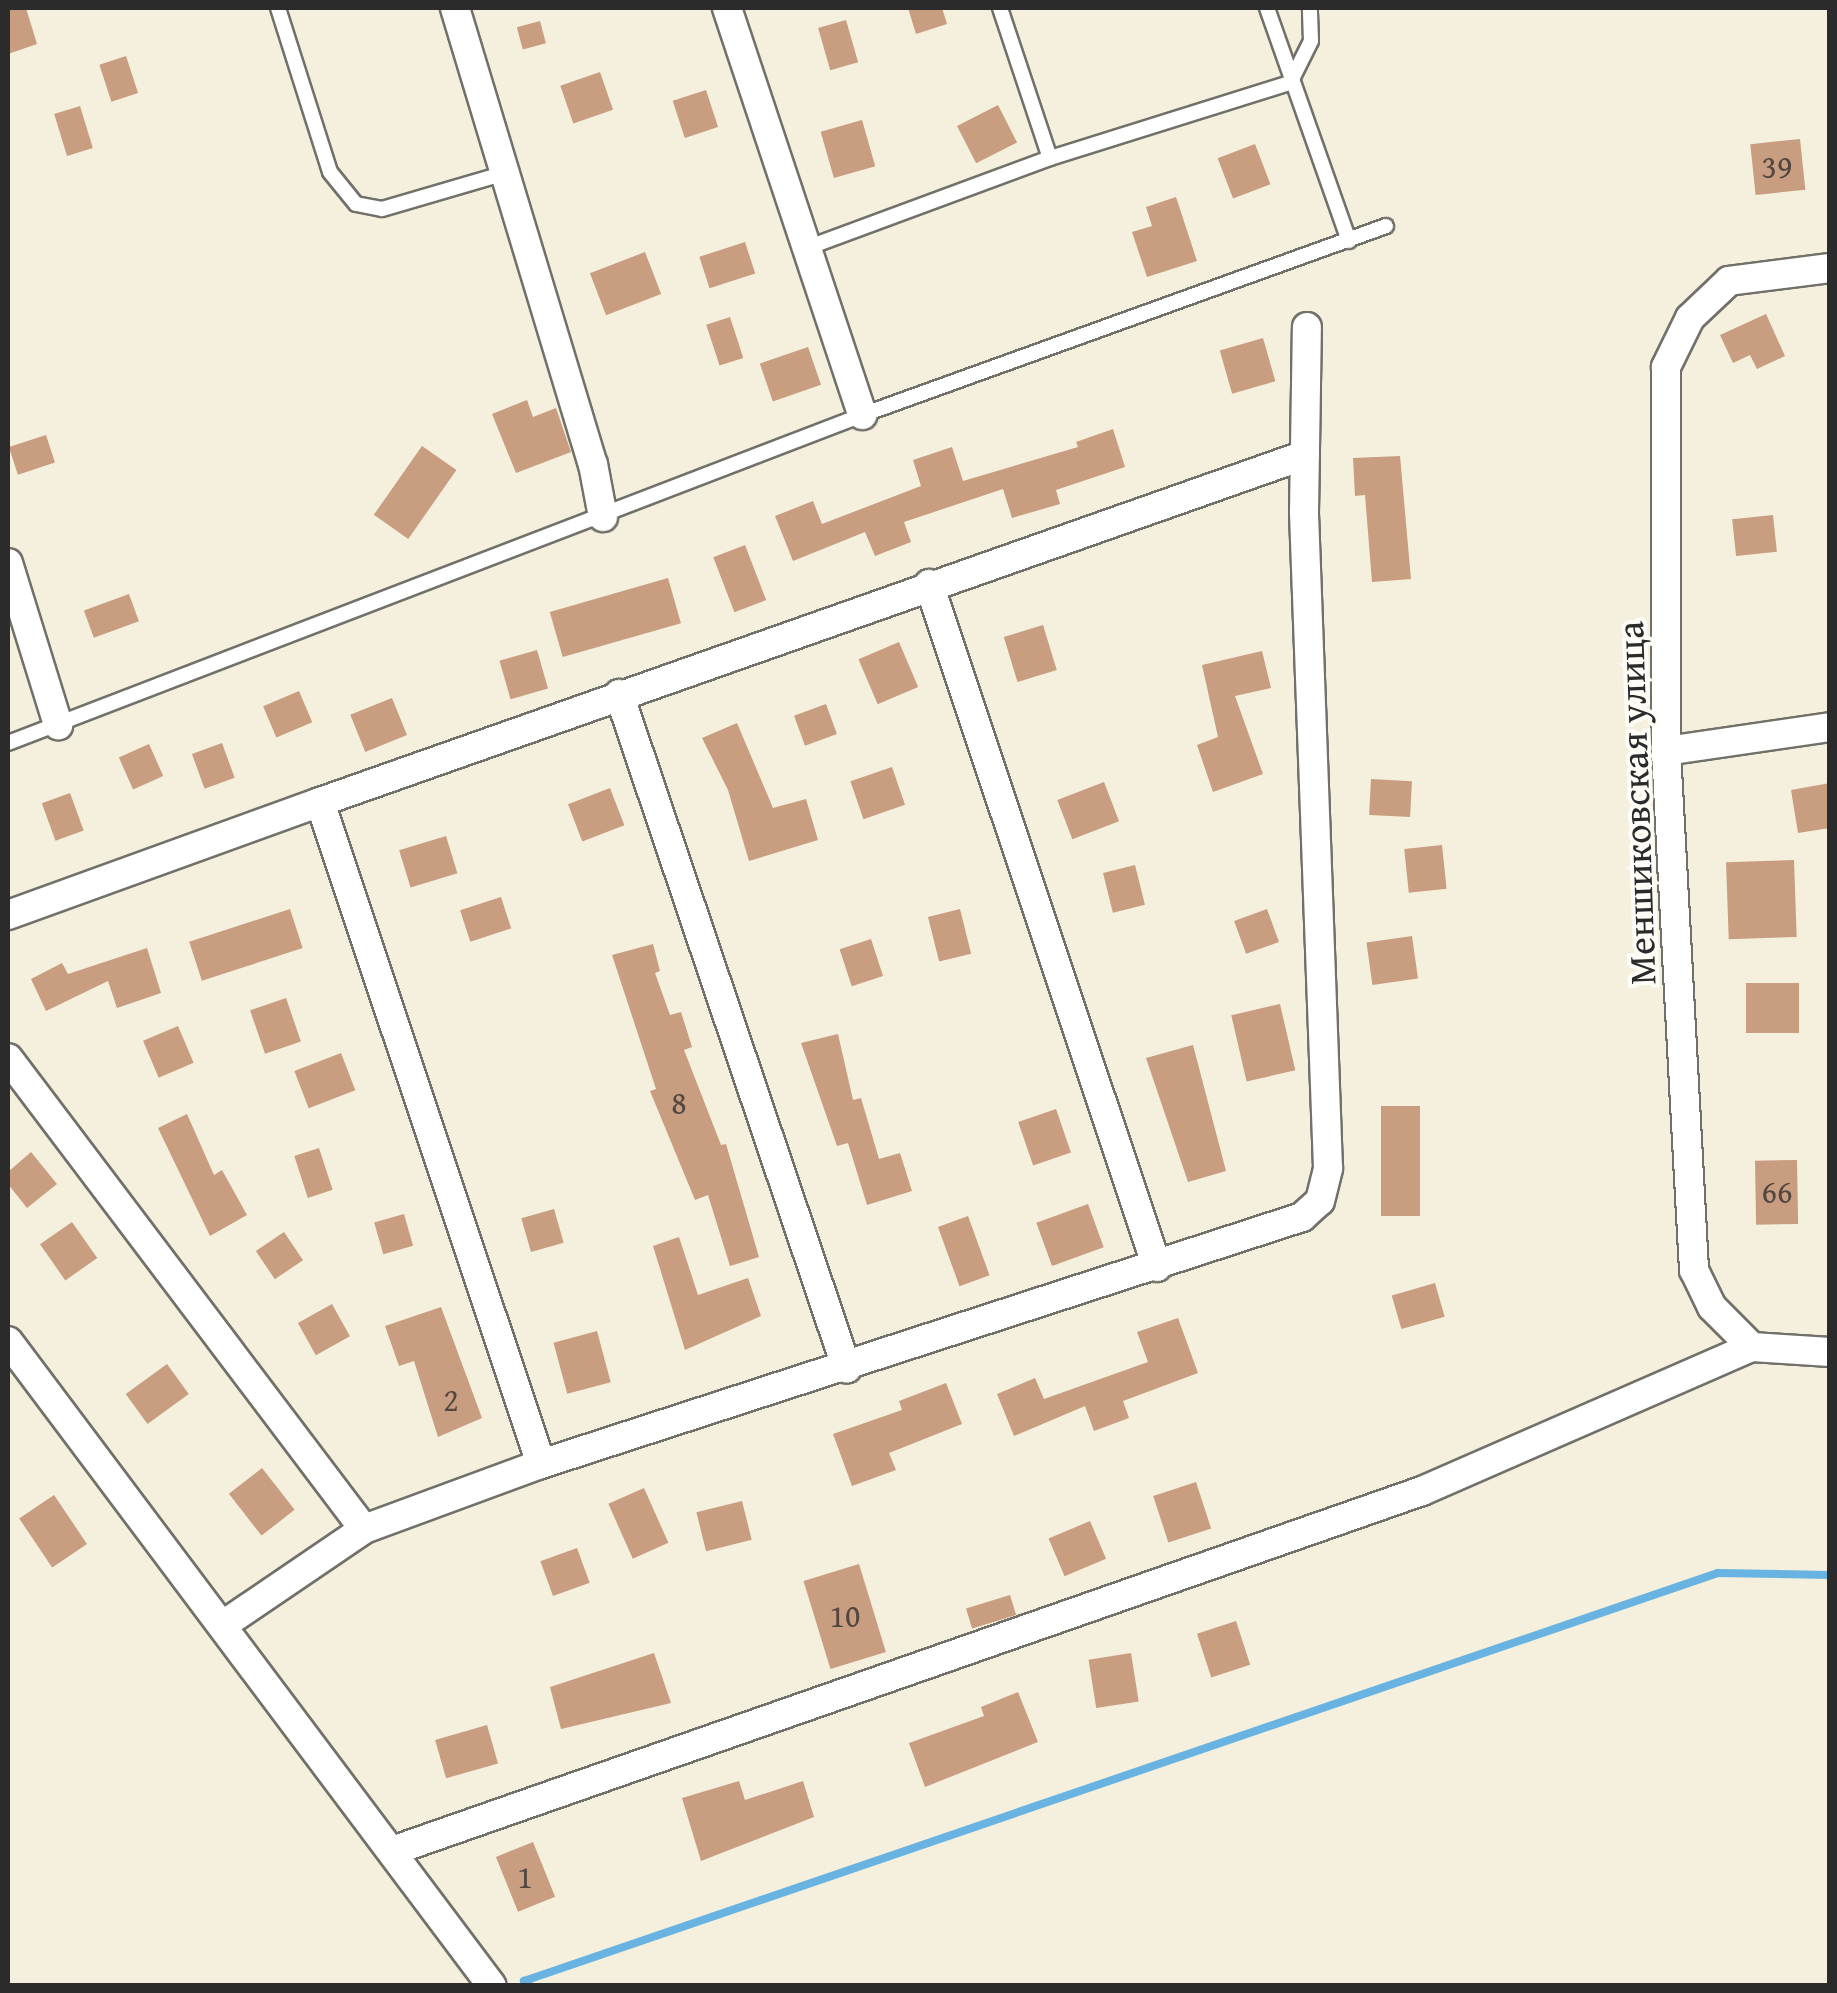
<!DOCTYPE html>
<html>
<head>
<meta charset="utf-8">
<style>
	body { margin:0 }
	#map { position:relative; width:1837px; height:1993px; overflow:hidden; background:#f4f0dd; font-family:"Gentium Book Plus",serif }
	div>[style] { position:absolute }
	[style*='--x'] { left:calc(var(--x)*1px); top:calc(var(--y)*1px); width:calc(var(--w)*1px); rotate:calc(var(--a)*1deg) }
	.stream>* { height:8px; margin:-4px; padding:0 4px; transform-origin:4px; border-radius:4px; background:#68b3e1 }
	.building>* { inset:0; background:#c99d80; transform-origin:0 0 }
	.roads { filter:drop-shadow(2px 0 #717069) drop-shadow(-2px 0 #717069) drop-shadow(0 2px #717069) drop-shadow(0 -2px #717069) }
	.service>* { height:14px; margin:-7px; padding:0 7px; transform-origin:7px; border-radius:7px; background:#fff }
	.minor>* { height:28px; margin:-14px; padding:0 14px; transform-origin:14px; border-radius:14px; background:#fff }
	span { translate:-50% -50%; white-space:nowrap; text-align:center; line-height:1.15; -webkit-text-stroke:8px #fdfcf7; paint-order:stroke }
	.number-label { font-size:32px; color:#524840 }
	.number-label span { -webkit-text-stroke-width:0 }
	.street-label { font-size:38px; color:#2b2b2b }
	.frame { position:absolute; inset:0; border:10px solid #2b2b2b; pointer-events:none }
</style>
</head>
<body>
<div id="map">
	<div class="stream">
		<div style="--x:530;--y:1986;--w:8;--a:-140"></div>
		<div style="--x:524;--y:1981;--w:1262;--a:-18.87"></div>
		<div style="--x:1718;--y:1573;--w:112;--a:1"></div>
	</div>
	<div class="building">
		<div style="clip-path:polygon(8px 8px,26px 8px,37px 44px,8px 54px)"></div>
		<div style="clip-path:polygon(908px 8px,942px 8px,947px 24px,916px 34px)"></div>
		<div style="left:846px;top:20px;width:44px;height:29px;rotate:74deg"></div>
		<div style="left:540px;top:21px;width:23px;height:24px;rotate:75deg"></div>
		<div style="left:126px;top:56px;width:39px;height:28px;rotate:72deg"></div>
		<div style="left:600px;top:72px;width:40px;height:42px;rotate:71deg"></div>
		<div style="left:706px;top:90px;width:39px;height:35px;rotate:72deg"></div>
		<div style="left:998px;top:105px;width:42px;height:46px;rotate:63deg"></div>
		<div style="left:80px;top:106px;width:44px;height:27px;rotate:73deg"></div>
		<div style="left:862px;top:120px;width:48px;height:43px;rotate:74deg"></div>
		<div style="left:1800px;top:139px;width:51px;height:50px;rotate:84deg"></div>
		<div style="left:1255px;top:144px;width:43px;height:40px;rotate:69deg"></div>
		<div style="clip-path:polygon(1176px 197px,1197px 261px,1147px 277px,1132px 232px,1152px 226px,1146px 207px)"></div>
		<div style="left:745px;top:242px;width:33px;height:48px;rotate:72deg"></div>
		<div style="left:645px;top:252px;width:45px;height:59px;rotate:69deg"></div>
		<div style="clip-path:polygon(1766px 314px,1785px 356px,1757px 369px,1750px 355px,1733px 363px,1720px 335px)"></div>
		<div style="left:730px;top:317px;width:43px;height:25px;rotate:72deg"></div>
		<div style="left:1263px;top:338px;width:45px;height:45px;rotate:74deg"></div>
		<div style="left:808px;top:347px;width:40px;height:51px;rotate:71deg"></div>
		<div style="clip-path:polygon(527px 400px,533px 417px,556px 408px,571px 452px,516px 473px,492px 414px)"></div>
		<div style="clip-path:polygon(1113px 429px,1125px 467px,1056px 490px,1060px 504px,1012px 518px,1003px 489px,904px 522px,911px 542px,875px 556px,865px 532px,793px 561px,775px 516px,813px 501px,822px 524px,921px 486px,913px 460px,952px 447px,963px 481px,1078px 447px,1076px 442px)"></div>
		<div style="left:46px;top:435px;width:29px;height:39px;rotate:72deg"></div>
		<div style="left:422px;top:446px;width:42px;height:84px;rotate:35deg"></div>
		<div style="clip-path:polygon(1400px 456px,1411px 579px,1372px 582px,1365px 495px,1355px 496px,1353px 458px)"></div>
		<div style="left:1773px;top:515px;width:37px;height:41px;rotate:84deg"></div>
		<div style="left:745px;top:545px;width:59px;height:34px;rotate:69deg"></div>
		<div style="left:668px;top:578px;width:47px;height:123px;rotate:74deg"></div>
		<div style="left:129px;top:594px;width:29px;height:48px;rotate:70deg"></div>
		<div style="left:1043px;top:625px;width:47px;height:41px;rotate:73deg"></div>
		<div style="left:899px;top:642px;width:49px;height:44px;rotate:67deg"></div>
		<div style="left:537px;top:650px;width:40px;height:39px;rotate:74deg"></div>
		<div style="clip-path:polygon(1262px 651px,1271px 688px,1235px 696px,1263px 774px,1213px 792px,1197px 745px,1218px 737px,1202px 665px)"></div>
		<div style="left:299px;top:691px;width:34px;height:39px;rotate:67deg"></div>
		<div style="left:392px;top:698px;width:40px;height:45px;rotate:68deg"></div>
		<div style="left:826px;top:704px;width:32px;height:34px;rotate:70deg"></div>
		<div style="clip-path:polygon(737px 723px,773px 808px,806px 799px,818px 840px,749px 861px,728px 790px,702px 738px)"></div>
		<div style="left:222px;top:743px;width:37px;height:32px;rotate:70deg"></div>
		<div style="left:149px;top:744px;width:35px;height:33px;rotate:66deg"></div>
		<div style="left:892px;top:767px;width:40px;height:44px;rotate:71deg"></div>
		<div style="left:1371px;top:779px;width:41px;height:36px;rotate:3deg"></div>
		<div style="left:1104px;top:782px;width:42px;height:50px;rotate:69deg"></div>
		<div style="clip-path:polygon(1830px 783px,1830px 828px,1798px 833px,1791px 790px)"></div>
		<div style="left:610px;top:788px;width:40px;height:45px;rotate:69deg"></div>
		<div style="left:70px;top:793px;width:40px;height:30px;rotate:70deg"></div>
		<div style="left:446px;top:836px;width:39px;height:49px;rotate:73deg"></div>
		<div style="left:1442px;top:845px;width:44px;height:38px;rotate:84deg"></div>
		<div style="left:1794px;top:860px;width:77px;height:68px;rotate:88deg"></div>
		<div style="left:1135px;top:865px;width:41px;height:33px;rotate:76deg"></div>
		<div style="left:501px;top:897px;width:33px;height:43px;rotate:72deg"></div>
		<div style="left:290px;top:909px;width:41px;height:106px;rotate:72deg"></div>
		<div style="left:960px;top:909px;width:46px;height:33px;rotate:76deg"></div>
		<div style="left:1267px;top:909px;width:35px;height:35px;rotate:70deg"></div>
		<div style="left:1412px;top:936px;width:43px;height:46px;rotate:82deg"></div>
		<div style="left:871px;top:939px;width:39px;height:33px;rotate:72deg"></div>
		<div style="clip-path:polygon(653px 944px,660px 971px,655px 973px,670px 1015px,681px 1012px,692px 1047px,684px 1050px,721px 1145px,726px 1144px,759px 1257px,730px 1266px,708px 1195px,695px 1200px,650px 1091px,656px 1089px,612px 955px)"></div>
		<div style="clip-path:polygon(147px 948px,161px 993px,117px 1008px,108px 981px,46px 1011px,31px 979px,62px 963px,68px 974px)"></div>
		<div style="left:1746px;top:983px;width:53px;height:50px"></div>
		<div style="left:286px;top:998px;width:46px;height:38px;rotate:71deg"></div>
		<div style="left:1280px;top:1004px;width:68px;height:50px;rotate:77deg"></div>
		<div style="left:178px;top:1026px;width:40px;height:38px;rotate:67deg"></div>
		<div style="clip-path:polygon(838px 1034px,853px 1100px,861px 1098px,879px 1159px,900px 1153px,912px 1191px,867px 1205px,848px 1143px,837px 1146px,801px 1043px)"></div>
		<div style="clip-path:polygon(1193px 1045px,1226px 1171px,1188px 1182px,1146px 1058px)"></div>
		<div style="left:341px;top:1053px;width:40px;height:50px;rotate:69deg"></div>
		<div style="left:1381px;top:1106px;width:39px;height:110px"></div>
		<div style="left:1056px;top:1109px;width:46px;height:40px;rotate:71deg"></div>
		<div style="clip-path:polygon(187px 1114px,214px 1175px,222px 1170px,247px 1215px,210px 1236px,158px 1128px)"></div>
		<div style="left:319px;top:1148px;width:44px;height:26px;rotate:72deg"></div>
		<div style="clip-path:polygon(31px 1152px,57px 1184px,27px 1208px,8px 1184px,8px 1172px)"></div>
		<div style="left:1797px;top:1160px;width:64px;height:42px;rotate:89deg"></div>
		<div style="left:1088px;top:1204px;width:46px;height:55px;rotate:70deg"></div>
		<div style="left:554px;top:1209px;width:35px;height:34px;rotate:74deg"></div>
		<div style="left:404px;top:1214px;width:33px;height:31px;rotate:74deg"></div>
		<div style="left:968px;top:1216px;width:63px;height:32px;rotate:70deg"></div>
		<div style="left:72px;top:1222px;width:44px;height:39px;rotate:55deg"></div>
		<div style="left:284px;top:1232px;width:34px;height:34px;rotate:56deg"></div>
		<div style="clip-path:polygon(679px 1237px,698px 1295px,748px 1278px,761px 1316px,685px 1350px,653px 1246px)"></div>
		<div style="left:1435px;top:1283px;width:35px;height:45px;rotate:74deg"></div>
		<div style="left:332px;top:1304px;width:37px;height:39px;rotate:61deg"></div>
		<div style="clip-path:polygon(441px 1307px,482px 1418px,438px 1437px,414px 1361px,399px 1366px,385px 1326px)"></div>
		<div style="clip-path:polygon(1178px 1318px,1198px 1373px,1123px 1401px,1129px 1418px,1094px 1431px,1085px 1406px,1014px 1436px,997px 1394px,1035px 1378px,1044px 1399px,1148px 1362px,1137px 1332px)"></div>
		<div style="left:597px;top:1331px;width:53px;height:45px;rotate:75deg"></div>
		<div style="left:167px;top:1364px;width:37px;height:51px;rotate:54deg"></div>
		<div style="clip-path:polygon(946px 1383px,962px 1424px,889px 1453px,896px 1470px,852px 1486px,833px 1434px,902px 1410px,899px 1401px)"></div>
		<div style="left:262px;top:1468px;width:53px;height:42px;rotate:52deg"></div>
		<div style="left:1196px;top:1482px;width:49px;height:45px;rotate:72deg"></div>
		<div style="left:644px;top:1488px;width:60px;height:39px;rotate:66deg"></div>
		<div style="left:54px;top:1495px;width:59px;height:42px;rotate:56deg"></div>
		<div style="left:742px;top:1501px;width:40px;height:47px;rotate:76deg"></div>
		<div style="left:1090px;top:1521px;width:41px;height:45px;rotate:67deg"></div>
		<div style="left:577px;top:1548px;width:37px;height:39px;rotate:70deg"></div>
		<div style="left:859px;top:1564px;width:92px;height:58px;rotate:73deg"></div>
		<div style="left:1010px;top:1595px;width:21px;height:46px;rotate:73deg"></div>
		<div style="left:1236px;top:1621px;width:46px;height:41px;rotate:72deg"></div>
		<div style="clip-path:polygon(654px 1653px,671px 1703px,561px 1729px,550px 1687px)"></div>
		<div style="left:1131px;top:1653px;width:49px;height:43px;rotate:81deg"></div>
		<div style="clip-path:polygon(1018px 1692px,1038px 1742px,925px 1787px,909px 1743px,984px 1716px,981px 1707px)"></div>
		<div style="left:487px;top:1725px;width:40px;height:54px;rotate:74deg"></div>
		<div style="clip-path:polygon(739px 1781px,745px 1800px,803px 1781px,814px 1817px,701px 1861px,682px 1798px)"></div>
		<div style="left:533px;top:1842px;width:59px;height:40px;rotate:68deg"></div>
	</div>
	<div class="roads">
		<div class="service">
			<div style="--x:278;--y:8;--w:172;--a:72.4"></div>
			<div style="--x:330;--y:172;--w:41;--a:50.9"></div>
			<div style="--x:356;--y:204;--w:26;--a:11"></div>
			<div style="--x:382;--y:209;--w:125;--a:-16.3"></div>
			<div style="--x:1000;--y:8;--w:158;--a:71.6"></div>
			<div style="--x:1267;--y:8;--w:247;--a:70.6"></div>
			<div style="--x:804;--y:249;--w:262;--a:-20.3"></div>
			<div style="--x:1050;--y:158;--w:251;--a:-17.4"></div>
			<div style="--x:1290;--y:83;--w:47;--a:-63.4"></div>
			<div style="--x:1311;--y:41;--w:33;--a:-92"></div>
			<div style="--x:8;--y:743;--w:915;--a:-21.01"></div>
			<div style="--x:862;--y:415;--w:557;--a:-19.83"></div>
		</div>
		<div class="minor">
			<div style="--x:455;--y:8;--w:476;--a:73.2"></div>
			<div style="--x:593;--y:464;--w:54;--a:79.3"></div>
			<div style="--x:727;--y:8;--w:429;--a:71.6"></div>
			<div style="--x:1830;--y:268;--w:102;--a:172.7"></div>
			<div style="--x:1729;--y:281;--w:54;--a:136.5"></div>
			<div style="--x:1690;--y:318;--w:55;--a:116.1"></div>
			<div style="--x:1666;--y:367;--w:384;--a:90"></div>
			<div style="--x:1666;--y:751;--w:520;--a:86.91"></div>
			<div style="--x:1694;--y:1270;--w:41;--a:64.1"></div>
			<div style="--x:1712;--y:1307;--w:57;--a:45"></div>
			<div style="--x:1752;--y:1347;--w:78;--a:3.7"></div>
			<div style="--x:8;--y:563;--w:170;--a:72.8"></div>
			<div style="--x:929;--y:584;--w:720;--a:71.54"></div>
			<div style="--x:619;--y:694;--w:712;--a:71.34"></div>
			<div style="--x:1666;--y:751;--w:166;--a:-8.3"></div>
			<div style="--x:320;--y:802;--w:1044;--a:-19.41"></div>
			<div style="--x:8;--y:915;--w:332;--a:-19.9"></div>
			<div style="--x:320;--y:802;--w:698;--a:71.54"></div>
			<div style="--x:8;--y:1058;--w:590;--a:52.92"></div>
			<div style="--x:8;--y:1341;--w:806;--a:53.12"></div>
			<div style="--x:223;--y:1625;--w:171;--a:-34.2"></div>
			<div style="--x:364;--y:1529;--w:189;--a:-20.2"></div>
			<div style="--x:541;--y:1464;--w:800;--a:-17.98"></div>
			<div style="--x:1302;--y:1217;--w:24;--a:-42"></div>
			<div style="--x:1320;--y:1201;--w:34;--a:-76"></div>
			<div style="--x:1328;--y:1168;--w:656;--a:-92.1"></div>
			<div style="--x:1304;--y:512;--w:185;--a:-89.1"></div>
			<div style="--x:395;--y:1850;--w:1088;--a:-19.27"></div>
			<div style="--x:1422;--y:1491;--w:360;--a:-23.6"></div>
		</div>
	</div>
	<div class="number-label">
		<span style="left:1777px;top:167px">39</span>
		<span style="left:679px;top:1103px">8</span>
		<span style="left:1777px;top:1192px">66</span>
		<span style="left:451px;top:1400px">2</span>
		<span style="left:845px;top:1616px">10</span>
		<span style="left:525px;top:1877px">1</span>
	</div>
	<div class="street-label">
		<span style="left:1636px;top:803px;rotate:-92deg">Меншиковская улица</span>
	</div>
	<div class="frame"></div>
</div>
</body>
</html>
